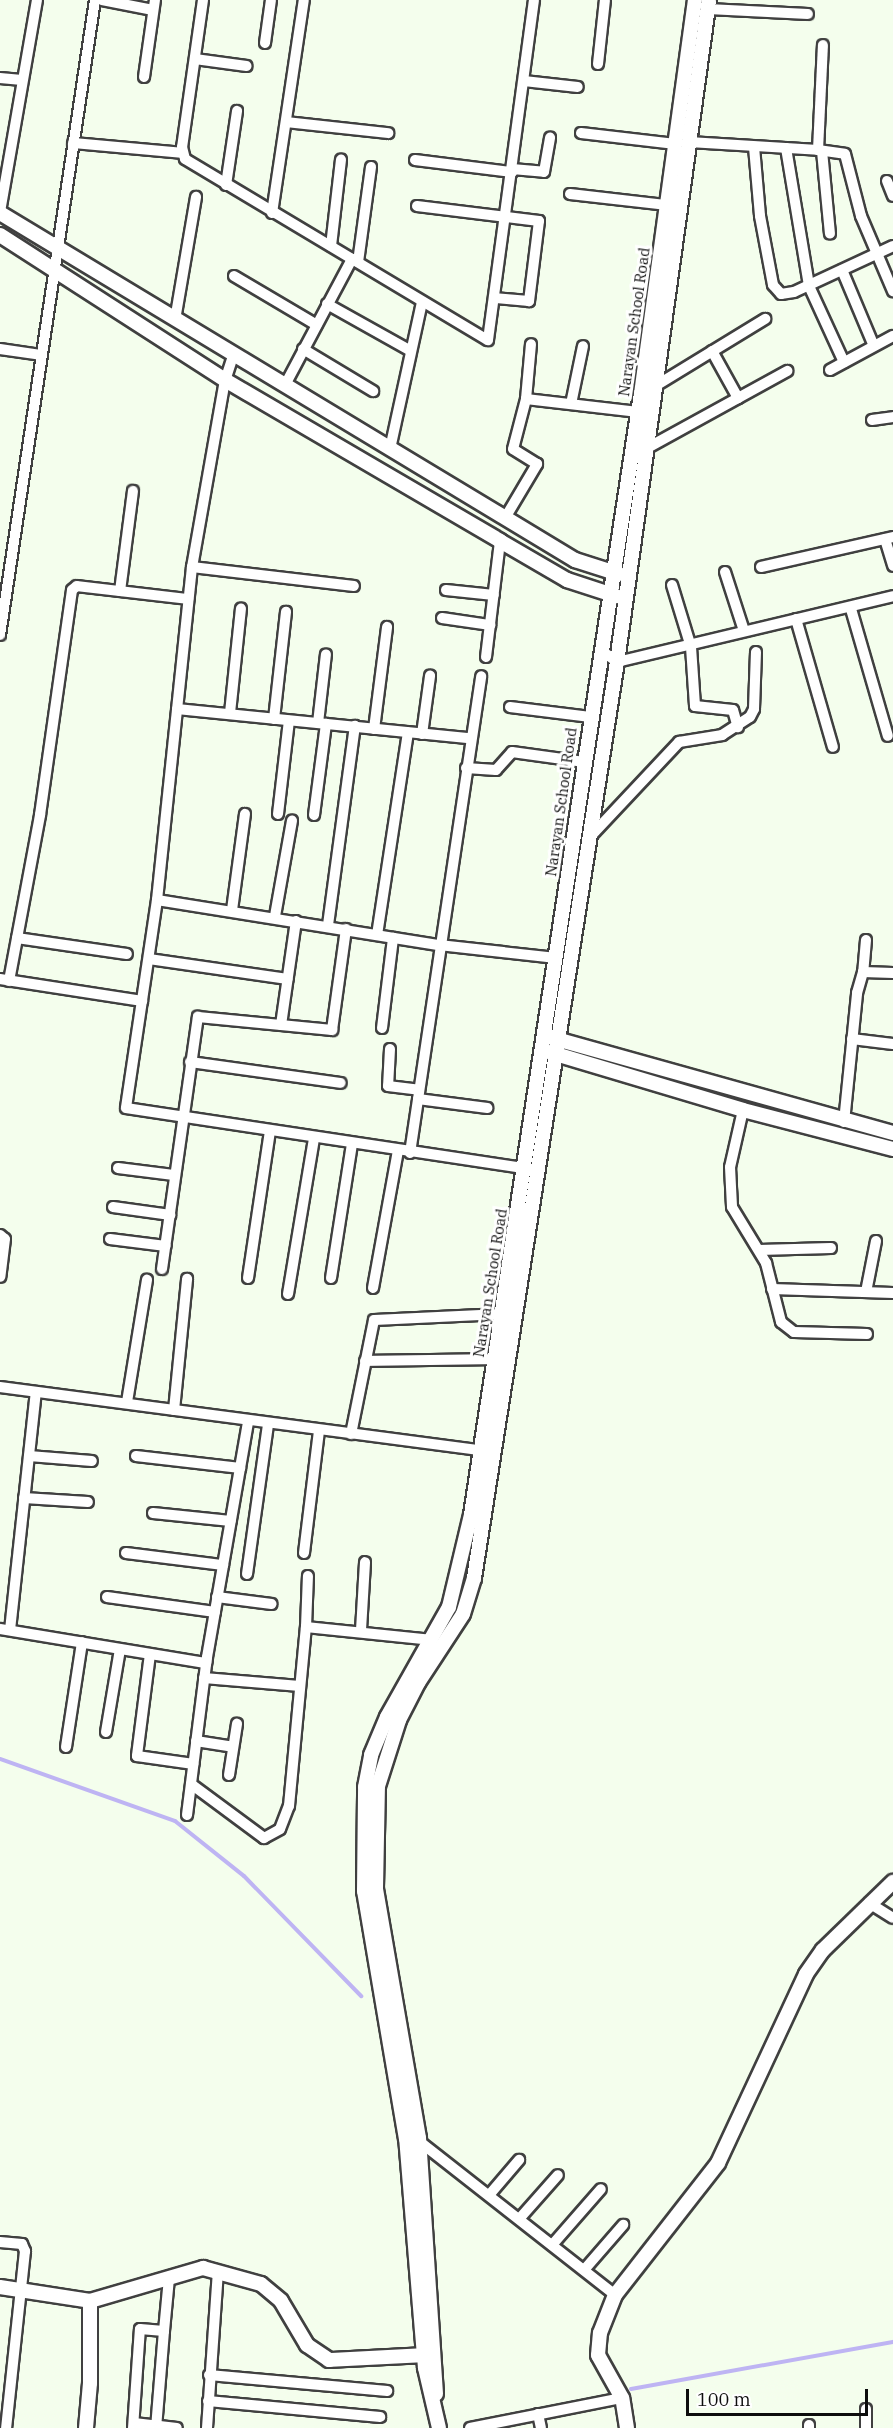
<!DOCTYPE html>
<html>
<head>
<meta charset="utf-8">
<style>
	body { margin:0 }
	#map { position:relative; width:893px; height:2428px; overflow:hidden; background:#f4feed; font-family:"IBM Plex Serif",serif }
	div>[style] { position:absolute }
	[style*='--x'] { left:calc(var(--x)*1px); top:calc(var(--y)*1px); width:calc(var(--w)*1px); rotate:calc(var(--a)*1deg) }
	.stream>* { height:4px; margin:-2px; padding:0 2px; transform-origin:2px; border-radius:2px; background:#beb4f3 }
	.roads { filter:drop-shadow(2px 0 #404040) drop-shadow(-2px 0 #404040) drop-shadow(0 2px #404040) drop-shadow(0 -2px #404040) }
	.minor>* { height:10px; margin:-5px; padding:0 5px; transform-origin:5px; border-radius:5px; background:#fff }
	.tertiary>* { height:14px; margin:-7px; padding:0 7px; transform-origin:7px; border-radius:7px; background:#fff }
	span { translate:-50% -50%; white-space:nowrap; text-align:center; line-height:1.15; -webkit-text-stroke:6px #fff; paint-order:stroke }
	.street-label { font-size:15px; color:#0d0d0d }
	.scale { position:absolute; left:686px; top:2389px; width:182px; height:27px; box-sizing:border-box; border:3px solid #0d0d0d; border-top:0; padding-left:8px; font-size:18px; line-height:21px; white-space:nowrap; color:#0d0d0d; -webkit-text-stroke:4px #fff; paint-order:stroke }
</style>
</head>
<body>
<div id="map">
	<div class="stream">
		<div style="--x:0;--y:1759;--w:186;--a:19.5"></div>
		<div style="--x:175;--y:1821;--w:88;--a:38.6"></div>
		<div style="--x:244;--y:1876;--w:168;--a:45.7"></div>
		<div style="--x:631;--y:2389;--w:266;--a:-10.2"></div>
	</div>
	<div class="roads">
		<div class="minor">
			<div style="--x:102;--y:0;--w:52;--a:11.1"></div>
			<div style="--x:203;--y:0;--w:148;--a:98.1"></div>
			<div style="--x:182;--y:147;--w:12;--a:76"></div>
			<div style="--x:185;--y:159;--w:353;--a:30.9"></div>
			<div style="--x:488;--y:340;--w:343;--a:-82.3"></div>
			<div style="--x:708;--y:9;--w:100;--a:2.9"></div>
			<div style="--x:265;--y:43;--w:43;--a:-82.1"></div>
			<div style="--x:195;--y:59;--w:52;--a:7.7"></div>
			<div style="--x:598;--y:64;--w:64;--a:-83.8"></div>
			<div style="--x:144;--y:77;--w:78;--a:-81.9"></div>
			<div style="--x:0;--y:78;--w:22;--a:5"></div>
			<div style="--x:524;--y:81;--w:54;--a:6.3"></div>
			<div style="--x:286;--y:122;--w:103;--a:6.2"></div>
			<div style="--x:581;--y:133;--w:95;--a:6.7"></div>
			<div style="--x:689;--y:142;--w:129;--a:3.5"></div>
			<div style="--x:818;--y:150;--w:105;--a:-87.3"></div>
			<div style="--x:73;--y:143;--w:109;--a:5.2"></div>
			<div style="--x:754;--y:147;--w:69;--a:85"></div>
			<div style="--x:760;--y:216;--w:70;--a:79.3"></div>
			<div style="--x:773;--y:285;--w:12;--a:48"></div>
			<div style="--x:781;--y:294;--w:13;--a:-9"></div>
			<div style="--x:794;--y:292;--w:109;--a:-24.9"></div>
			<div style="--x:786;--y:148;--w:140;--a:80.5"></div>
			<div style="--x:809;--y:286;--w:84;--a:65.3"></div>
			<div style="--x:818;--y:150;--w:27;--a:8"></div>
			<div style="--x:845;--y:154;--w:64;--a:75.5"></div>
			<div style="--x:861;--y:216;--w:82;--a:66.9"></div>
			<div style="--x:822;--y:151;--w:83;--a:84.5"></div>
			<div style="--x:415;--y:160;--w:98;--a:7.1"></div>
			<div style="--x:512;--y:169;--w:32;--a:5"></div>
			<div style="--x:544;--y:172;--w:35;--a:-80"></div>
			<div style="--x:887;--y:181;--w:16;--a:68"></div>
			<div style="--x:226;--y:185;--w:75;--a:-81.5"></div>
			<div style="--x:570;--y:194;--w:98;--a:6.5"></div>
			<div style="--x:417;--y:206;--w:123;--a:7"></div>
			<div style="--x:539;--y:221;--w:81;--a:97.1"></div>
			<div style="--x:529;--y:301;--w:33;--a:-175"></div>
			<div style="--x:0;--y:212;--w:215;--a:-80.1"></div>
			<div style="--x:272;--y:213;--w:215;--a:-81.5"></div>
			<div style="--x:331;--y:246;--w:87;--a:-83.4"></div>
			<div style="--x:358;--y:262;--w:96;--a:-82.2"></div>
			<div style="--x:842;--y:270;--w:82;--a:67.2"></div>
			<div style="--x:234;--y:276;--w:96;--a:30.6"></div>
			<div style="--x:327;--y:304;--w:96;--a:29.2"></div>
			<div style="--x:175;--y:320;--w:125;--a:-80.3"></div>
			<div style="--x:0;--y:349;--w:41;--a:8.3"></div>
			<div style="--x:303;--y:349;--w:82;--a:31"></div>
			<div style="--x:712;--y:351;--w:54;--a:61"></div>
			<div style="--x:234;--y:353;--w:28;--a:108"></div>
			<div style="--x:225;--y:380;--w:190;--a:100"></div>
			<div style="--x:192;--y:567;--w:335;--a:96"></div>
			<div style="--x:157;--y:900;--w:210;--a:98.5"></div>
			<div style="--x:126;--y:1108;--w:410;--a:8.6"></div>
			<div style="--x:830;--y:370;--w:72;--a:-28.4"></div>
			<div style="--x:285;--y:385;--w:143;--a:-62"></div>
			<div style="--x:657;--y:385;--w:127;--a:-31.4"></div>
			<div style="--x:526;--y:399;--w:55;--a:-84.8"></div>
			<div style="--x:571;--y:404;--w:59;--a:-78.3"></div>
			<div style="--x:872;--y:420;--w:21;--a:-8"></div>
			<div style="--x:649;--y:447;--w:158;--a:-28.8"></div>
			<div style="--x:390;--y:449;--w:150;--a:-77.7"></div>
			<div style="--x:505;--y:518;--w:63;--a:-59.3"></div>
			<div style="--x:537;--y:464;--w:28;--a:-148"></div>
			<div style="--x:513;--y:449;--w:52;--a:-75.4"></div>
			<div style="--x:526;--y:399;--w:113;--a:6.6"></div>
			<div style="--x:885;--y:539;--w:28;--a:73"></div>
			<div style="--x:192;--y:567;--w:163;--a:6.7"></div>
			<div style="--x:761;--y:567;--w:135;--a:-12.8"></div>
			<div style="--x:725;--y:572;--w:62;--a:72.1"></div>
			<div style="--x:672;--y:585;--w:65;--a:73"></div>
			<div style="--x:691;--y:647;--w:59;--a:86.1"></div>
			<div style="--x:695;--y:706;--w:38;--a:6"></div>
			<div style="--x:733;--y:710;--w:18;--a:74"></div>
			<div style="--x:446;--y:590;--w:48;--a:5.9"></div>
			<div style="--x:120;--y:591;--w:101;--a:-82.6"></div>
			<div style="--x:851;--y:609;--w:132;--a:73.8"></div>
			<div style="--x:442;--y:618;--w:49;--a:8.3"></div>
			<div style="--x:796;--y:619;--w:133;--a:73.9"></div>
			<div style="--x:0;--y:635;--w:642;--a:-81.49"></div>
			<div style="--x:601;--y:650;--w:20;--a:37"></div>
			<div style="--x:617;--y:662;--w:284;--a:-13.4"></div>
			<div style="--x:486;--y:657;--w:117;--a:-83.1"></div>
			<div style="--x:510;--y:707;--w:81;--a:7.1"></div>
			<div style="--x:177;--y:709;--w:294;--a:5.7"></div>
			<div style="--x:230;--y:713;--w:105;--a:-84"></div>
			<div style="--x:274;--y:719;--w:108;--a:-83.6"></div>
			<div style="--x:318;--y:723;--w:69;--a:-83.4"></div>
			<div style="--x:374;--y:729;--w:103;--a:-82.7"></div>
			<div style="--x:422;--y:734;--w:59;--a:-82.1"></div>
			<div style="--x:466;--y:768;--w:30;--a:4"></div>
			<div style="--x:496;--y:770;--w:24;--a:-48"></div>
			<div style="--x:512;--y:752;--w:73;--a:7.9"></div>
			<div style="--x:278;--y:814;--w:94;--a:-83.3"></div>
			<div style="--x:314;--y:815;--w:92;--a:-82.5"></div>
			<div style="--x:589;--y:838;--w:132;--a:-46.8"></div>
			<div style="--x:679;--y:742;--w:44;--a:-9.2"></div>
			<div style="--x:722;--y:735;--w:33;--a:-33"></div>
			<div style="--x:750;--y:717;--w:9;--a:-63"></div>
			<div style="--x:754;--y:709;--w:57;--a:-88"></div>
			<div style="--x:157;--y:900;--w:286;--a:9.1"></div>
			<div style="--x:439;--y:945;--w:118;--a:6.3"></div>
			<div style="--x:232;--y:910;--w:97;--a:-82.3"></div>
			<div style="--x:275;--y:916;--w:97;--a:-79.9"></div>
			<div style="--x:328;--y:925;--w:201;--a:-82.3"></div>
			<div style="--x:377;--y:935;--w:205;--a:-81.3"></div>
			<div style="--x:17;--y:938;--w:111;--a:8.3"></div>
			<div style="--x:866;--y:940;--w:32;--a:95"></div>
			<div style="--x:863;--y:972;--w:30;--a:2"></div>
			<div style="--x:149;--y:959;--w:140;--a:8.2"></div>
			<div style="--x:0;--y:979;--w:144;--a:8.8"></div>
			<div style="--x:9;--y:981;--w:169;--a:-79.4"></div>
			<div style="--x:40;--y:815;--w:227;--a:-81.9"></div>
			<div style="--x:72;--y:590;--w:6;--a:-39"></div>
			<div style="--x:77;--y:586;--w:112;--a:6.7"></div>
			<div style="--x:281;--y:1025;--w:105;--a:-81.8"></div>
			<div style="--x:382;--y:1028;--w:91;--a:-83"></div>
			<div style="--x:852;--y:1039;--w:41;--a:7"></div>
			<div style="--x:390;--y:1049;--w:37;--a:93"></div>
			<div style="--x:388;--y:1086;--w:31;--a:7"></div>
			<div style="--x:190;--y:1062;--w:152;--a:7.9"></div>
			<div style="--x:418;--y:1099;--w:70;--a:7.4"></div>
			<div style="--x:743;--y:1110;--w:58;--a:102.8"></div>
			<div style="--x:730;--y:1167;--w:40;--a:87.1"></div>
			<div style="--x:732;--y:1207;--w:66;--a:58.7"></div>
			<div style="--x:766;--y:1263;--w:61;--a:75.7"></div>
			<div style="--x:781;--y:1322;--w:16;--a:38"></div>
			<div style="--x:794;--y:1332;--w:73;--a:1.6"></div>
			<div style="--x:844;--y:1122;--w:130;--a:-84.2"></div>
			<div style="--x:857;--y:993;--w:22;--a:-74"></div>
			<div style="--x:410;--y:1153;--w:482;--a:-81.5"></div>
			<div style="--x:118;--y:1168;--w:56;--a:7.1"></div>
			<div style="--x:113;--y:1207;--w:58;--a:8"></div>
			<div style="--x:0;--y:1235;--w:6;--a:39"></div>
			<div style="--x:5;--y:1239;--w:38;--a:97"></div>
			<div style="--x:110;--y:1239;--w:56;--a:7.1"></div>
			<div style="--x:759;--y:1250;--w:72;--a:-1.6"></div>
			<div style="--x:162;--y:1269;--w:255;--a:-81.9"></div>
			<div style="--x:198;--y:1017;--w:135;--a:5.5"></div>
			<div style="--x:332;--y:1030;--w:102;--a:-82.1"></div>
			<div style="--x:248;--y:1278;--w:149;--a:-81.5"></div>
			<div style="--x:331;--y:1278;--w:136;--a:-81.1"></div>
			<div style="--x:373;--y:1288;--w:139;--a:-79.7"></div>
			<div style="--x:772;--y:1289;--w:121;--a:1.9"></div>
			<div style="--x:866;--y:1292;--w:52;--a:-78.9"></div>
			<div style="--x:288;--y:1294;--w:158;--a:-80.5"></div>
			<div style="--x:365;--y:1361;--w:130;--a:-0.9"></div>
			<div style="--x:0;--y:1387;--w:491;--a:7.5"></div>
			<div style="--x:127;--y:1402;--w:124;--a:-80.7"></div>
			<div style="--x:174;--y:1410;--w:132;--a:-84.3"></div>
			<div style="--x:351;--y:1434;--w:116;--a:-78.6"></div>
			<div style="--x:374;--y:1320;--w:128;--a:-2.7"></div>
			<div style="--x:29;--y:1456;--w:63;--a:4.5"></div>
			<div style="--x:136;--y:1456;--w:105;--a:6.6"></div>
			<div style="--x:24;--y:1498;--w:64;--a:3.6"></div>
			<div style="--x:153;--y:1513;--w:78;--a:5.9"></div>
			<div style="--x:126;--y:1553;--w:98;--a:7.1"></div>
			<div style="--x:304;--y:1553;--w:124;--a:-83"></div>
			<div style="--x:247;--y:1574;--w:151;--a:-82"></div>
			<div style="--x:107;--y:1597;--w:109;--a:7.9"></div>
			<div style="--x:217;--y:1597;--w:55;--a:7.3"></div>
			<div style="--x:306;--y:1627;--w:51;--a:-87.8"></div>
			<div style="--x:0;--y:1629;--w:209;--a:9.4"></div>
			<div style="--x:206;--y:1663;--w:245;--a:-80.1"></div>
			<div style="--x:10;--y:1630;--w:239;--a:-83.8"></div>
			<div style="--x:361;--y:1630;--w:68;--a:-86.6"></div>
			<div style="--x:150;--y:1654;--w:103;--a:97.3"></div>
			<div style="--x:137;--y:1756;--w:57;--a:8.1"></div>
			<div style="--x:204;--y:1678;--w:96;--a:4.8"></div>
			<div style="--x:106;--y:1732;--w:84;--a:-80.4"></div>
			<div style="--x:196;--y:1741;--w:37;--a:9"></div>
			<div style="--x:66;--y:1747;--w:106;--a:-81.3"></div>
			<div style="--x:229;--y:1775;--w:52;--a:-81.1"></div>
			<div style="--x:191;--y:1784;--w:91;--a:36.5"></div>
			<div style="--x:264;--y:1838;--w:18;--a:-29"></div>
			<div style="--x:280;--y:1829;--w:25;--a:-69"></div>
			<div style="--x:289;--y:1806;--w:180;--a:-84.6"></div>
			<div style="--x:306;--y:1627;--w:127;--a:5.9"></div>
			<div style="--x:187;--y:1815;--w:159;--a:-82.8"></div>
			<div style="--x:869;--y:1903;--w:28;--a:32"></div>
			<div style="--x:415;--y:2138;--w:254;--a:38.1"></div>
			<div style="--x:490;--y:2194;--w:45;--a:-49.5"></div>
			<div style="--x:520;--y:2218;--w:57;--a:-48.5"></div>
			<div style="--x:0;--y:2242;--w:22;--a:5"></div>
			<div style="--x:22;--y:2244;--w:8;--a:67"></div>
			<div style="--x:25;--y:2251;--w:178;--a:96.1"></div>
			<div style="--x:552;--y:2245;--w:74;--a:-48.8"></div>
			<div style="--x:584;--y:2270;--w:60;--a:-49.1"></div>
			<div style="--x:164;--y:2331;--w:53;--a:-84.6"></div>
			<div style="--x:209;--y:2375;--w:179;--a:5.1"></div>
			<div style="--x:208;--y:2401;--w:173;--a:5.3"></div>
			<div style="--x:866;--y:2409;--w:19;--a:90"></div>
			<div style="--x:538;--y:2414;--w:14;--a:78"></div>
			<div style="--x:134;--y:2423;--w:43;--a:6.6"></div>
			<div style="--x:809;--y:2425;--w:3;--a:90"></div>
			<div style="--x:133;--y:2428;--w:99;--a:-86"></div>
			<div style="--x:140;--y:2329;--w:24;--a:5"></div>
			<div style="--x:164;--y:2331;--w:97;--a:94.7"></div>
			<div style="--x:207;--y:2428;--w:156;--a:-86"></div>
			<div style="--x:470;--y:2428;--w:155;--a:-11.2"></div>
		</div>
		<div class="tertiary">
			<div style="--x:0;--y:213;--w:672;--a:31.11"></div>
			<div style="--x:575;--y:560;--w:46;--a:17.7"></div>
			<div style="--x:0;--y:235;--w:268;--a:32.8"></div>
			<div style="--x:225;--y:380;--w:319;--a:30.3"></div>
			<div style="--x:500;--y:541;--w:78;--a:30.2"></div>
			<div style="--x:567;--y:580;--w:52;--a:18.1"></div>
			<div style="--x:549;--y:1037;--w:357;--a:15.6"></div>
			<div style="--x:549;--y:1052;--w:202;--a:16.6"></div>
			<div style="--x:743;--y:1110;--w:155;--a:14.6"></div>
			<div style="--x:0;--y:2287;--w:91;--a:8.8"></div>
			<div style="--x:90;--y:2301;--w:118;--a:-16.3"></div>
			<div style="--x:203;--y:2268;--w:60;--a:15.4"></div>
			<div style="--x:261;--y:2284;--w:26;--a:40"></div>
			<div style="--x:281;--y:2301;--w:51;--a:59.4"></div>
			<div style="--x:307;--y:2345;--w:27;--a:34"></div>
			<div style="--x:329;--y:2360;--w:95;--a:-3"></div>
			<div style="--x:436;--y:2394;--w:257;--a:-93.8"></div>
			<div style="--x:419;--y:2138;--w:254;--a:-99.8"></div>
			<div style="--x:376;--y:1888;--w:102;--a:-88.9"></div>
			<div style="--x:378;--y:1786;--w:69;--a:-72.3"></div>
			<div style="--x:399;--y:1720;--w:42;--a:-62.8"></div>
			<div style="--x:418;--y:1683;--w:82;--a:-56.9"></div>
			<div style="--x:463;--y:1614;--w:38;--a:-73"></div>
			<div style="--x:474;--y:1578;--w:927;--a:-81.13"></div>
			<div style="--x:617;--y:662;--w:668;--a:-82.09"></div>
			<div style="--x:86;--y:2428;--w:45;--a:-84.9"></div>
			<div style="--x:90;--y:2383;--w:82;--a:-90"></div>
			<div style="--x:439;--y:2428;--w:62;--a:-103.1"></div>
			<div style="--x:425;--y:2368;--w:230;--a:-94.7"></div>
			<div style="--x:406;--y:2139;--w:252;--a:-99.6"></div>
			<div style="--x:364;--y:1891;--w:104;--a:-89.4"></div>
			<div style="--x:365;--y:1787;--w:33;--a:-79"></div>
			<div style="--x:371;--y:1755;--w:41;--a:-67.2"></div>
			<div style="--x:387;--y:1717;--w:126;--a:-60.6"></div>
			<div style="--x:449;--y:1607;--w:95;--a:-76.6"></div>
			<div style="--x:471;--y:1515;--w:1134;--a:-81.38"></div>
			<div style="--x:641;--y:394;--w:398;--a:-82.2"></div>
			<div style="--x:627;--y:2428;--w:30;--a:-99"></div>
			<div style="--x:622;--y:2398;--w:49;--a:-119.2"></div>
			<div style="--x:598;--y:2355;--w:22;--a:-85"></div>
			<div style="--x:600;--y:2333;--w:41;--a:-68.5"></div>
			<div style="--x:615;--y:2295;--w:167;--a:-52"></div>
			<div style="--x:718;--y:2163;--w:208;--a:-65"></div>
			<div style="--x:806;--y:1974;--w:29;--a:-55"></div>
			<div style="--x:823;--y:1950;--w:98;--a:-44.2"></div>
		</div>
	</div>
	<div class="street-label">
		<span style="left:634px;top:322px;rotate:-82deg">Narayan School Road</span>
		<span style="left:561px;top:802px;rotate:-82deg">Narayan School Road</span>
		<span style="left:490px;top:1283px;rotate:-81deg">Narayan School Road</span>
	</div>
	<div class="scale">100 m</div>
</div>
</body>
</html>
